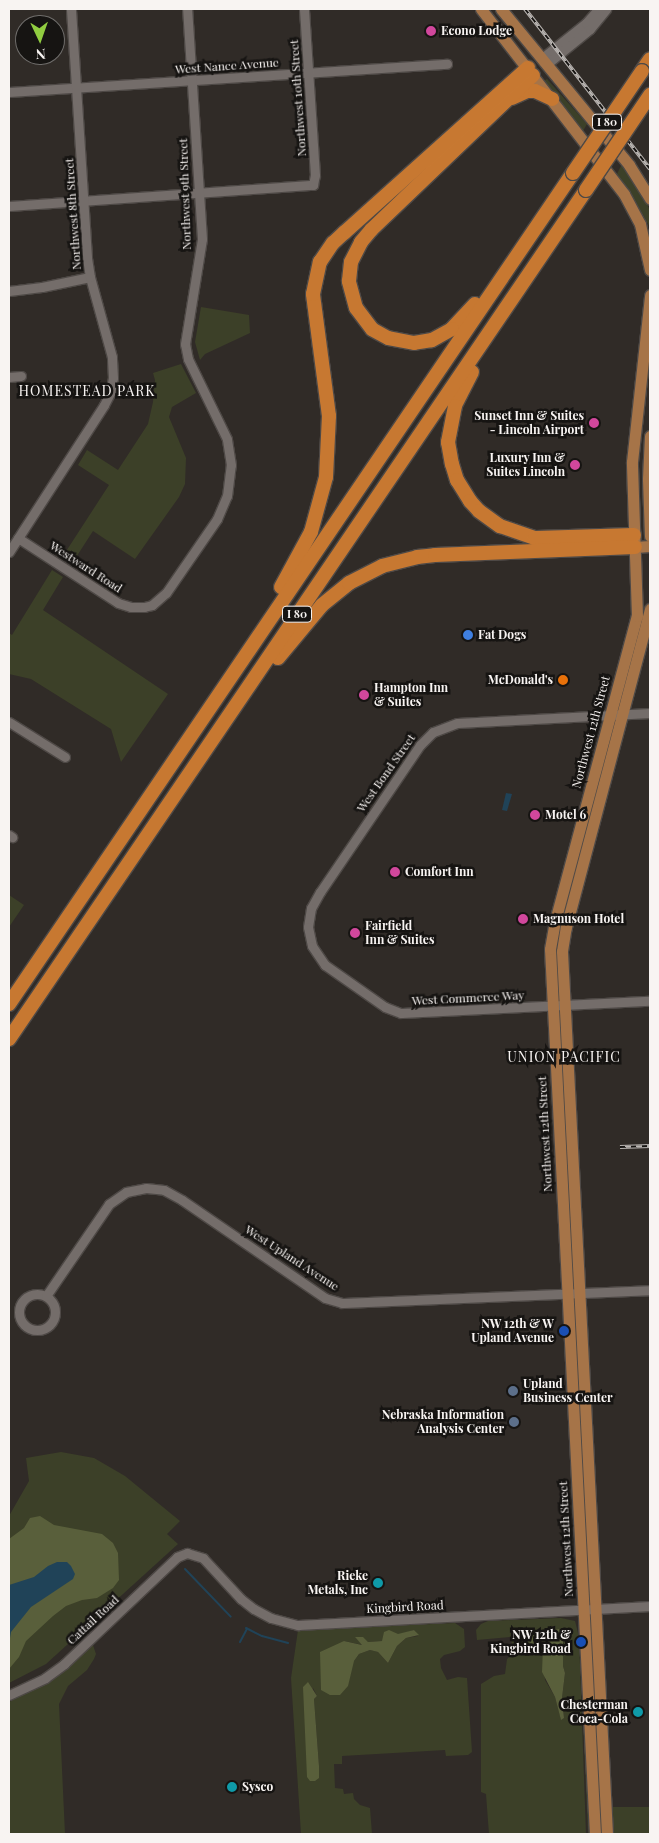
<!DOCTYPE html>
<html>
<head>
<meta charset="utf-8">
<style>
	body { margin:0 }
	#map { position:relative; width:659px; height:1843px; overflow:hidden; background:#302b27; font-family:"Playfair Display",serif }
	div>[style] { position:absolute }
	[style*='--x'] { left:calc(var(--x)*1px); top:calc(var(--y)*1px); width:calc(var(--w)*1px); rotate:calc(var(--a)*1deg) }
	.green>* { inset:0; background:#3c4028; transform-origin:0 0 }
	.forest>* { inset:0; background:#595f3b }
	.water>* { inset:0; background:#204358 }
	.stream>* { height:2px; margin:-1px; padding:0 1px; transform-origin:1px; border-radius:1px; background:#204358 }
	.roads { filter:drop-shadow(1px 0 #4e4946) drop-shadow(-1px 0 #4e4946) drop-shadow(0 1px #4e4946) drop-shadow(0 -1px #4e4946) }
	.minor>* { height:9px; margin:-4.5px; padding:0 4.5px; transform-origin:4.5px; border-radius:4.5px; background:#746d6a }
	.minor>.ring { margin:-4.5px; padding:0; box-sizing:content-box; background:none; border:9px solid #746d6a; border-radius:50% }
	.major>* { height:11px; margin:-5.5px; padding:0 5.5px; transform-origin:5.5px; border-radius:5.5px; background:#a67448 }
	.highway>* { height:14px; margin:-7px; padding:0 7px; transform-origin:7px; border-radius:7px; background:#c77831 }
	.rail>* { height:4px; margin-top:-2px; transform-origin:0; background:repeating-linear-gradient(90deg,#161412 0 5.5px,#b9b5b2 0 11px); box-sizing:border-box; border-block:1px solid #b9b5b2 }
	.bridges { filter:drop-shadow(1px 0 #4e4946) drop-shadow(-1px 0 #4e4946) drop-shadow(0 1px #4e4946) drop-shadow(0 -1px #4e4946) }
	.highway-bridge>* { height:14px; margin:-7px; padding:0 7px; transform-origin:7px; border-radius:7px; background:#c77831 }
	.dots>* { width:14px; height:14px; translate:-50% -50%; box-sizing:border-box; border:2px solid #161412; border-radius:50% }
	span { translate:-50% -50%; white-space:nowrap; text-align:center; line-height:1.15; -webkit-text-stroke:5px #161412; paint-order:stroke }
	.shield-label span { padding:1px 4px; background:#161412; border:1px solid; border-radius:4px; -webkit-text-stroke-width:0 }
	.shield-label { font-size:11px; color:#f8f4f2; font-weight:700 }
	.poi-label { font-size:12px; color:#f8f4f2; font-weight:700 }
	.left { translate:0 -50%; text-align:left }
	.right { translate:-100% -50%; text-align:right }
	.street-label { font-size:12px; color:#f8f4f2 }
	.neighbourhood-label { font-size:14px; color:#f8f4f2; letter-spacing:1px }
	.frame { position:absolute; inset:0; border:10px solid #f8f4f2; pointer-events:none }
	.north { position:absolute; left:15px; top:15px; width:50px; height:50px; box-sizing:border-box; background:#161412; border:1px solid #706e6c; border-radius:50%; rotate:177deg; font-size:14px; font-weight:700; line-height:20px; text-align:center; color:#f8f4f2 }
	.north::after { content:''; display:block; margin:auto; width:18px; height:22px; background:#91cd40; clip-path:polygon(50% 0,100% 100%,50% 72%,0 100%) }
</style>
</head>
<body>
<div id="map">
	<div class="green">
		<div style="clip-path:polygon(547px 79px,587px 124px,583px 131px,544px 81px)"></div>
		<div style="clip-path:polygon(622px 164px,647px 203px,650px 212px,650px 227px,617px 174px)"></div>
		<div style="clip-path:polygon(201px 307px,249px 315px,250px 333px,205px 354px,200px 360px,195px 342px)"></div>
		<div style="clip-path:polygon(181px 364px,196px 393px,172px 407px,169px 417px,186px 458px,185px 484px,179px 497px,135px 559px,93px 531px,73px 562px,63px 556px,109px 485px,78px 465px,87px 450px,118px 470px,148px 424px,153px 402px,155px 380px,153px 373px)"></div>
		<div style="clip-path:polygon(52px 570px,63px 577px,43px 610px,168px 694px,121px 762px,111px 729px,31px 679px,9px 674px,9px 633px,12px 635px)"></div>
		<div style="clip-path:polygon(9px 895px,24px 905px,9px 927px)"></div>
		<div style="clip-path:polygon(61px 1452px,94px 1458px,125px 1476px,180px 1521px,167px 1534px,178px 1544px,46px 1664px,9px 1683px,9px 1516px,29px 1481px,26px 1458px)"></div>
		<div style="clip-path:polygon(evenodd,561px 1618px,575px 1621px,579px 1637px,586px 1834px,489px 1834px,486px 1794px,481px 1792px,481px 1684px,494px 1676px,505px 1674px,507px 1659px,513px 1654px,511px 1637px,477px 1640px,476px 1630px,481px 1624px,488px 1621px,561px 1618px,521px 1633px,541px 1634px,563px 1666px,565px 1673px,562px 1698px,564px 1718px,561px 1719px,555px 1697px,545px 1680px,543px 1647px,525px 1640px,521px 1633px)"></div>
		<div style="clip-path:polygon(evenodd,455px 1623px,464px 1629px,465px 1647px,460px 1651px,444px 1655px,440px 1659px,441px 1668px,447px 1680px,458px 1677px,467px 1678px,472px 1752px,468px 1755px,446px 1756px,445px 1750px,342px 1756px,342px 1764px,334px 1764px,335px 1788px,343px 1789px,344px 1794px,353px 1793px,354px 1799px,360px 1805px,370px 1808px,372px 1834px,301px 1834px,291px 1678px,298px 1630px,455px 1623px,414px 1630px,418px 1636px,406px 1638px,397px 1646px,388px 1663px,378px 1652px,370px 1650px,359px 1654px,354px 1661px,344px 1641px,363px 1645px,355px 1637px,368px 1642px,383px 1641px,414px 1630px,455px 1623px,313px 1688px,317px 1696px,314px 1699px,319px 1766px,306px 1756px,306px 1737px,313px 1688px)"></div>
		<div style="clip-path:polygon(93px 1645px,96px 1654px,94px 1659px,87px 1670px,68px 1686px,59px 1704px,65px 1834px,9px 1834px,9px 1702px,50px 1682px)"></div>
		<div style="clip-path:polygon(580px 1654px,591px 1834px,588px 1834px)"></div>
		<div style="left:650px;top:1807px;width:27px;height:40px;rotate:90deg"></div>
	</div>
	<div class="forest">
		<div style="clip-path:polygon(40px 1516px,54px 1525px,102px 1534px,113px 1543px,118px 1553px,119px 1580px,113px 1588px,97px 1598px,82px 1600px,66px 1606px,53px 1616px,26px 1641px,19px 1657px,9px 1669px,9px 1539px,24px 1528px,30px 1518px)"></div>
		<div style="clip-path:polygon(559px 1629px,563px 1637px,563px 1666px,565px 1673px,562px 1698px,564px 1718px,561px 1720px,555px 1697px,542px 1672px,543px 1647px,519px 1639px,521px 1633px,541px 1634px)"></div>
		<div style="clip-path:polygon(389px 1630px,398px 1634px,414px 1630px,419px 1635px,406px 1638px,397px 1646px,388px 1663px,378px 1652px,370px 1650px,359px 1654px,354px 1661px,348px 1686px,340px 1695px,330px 1695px,321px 1690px,320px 1652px,344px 1641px,362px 1645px,355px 1637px,363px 1637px,368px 1642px,382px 1641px,384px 1632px)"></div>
		<div style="clip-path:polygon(308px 1682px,317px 1696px,314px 1699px,319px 1766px,319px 1778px,315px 1781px,310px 1781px,307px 1777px,303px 1687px)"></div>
	</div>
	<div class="water">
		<div style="clip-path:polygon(506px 793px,512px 794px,507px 811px,502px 810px)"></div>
		<div style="clip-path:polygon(57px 1562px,67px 1562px,71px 1566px,75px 1574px,73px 1579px,31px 1607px,11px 1632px,9px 1644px,9px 1585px,34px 1577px,48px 1566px)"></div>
	</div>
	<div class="stream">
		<div style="--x:185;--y:1569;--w:66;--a:46.2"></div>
		<div style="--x:246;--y:1628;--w:18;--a:27"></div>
		<div style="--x:262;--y:1636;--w:27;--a:15"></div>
		<div style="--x:240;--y:1642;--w:15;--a:-62"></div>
	</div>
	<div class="roads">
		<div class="minor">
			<div style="--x:542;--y:58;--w:56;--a:-38.5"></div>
			<div style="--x:586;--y:23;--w:18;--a:-49"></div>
			<div style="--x:547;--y:64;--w:55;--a:-39.1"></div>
			<div style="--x:590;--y:29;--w:26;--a:-51"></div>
			<div style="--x:9;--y:92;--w:439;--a:-3.7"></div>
			<div style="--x:9;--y:206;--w:305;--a:-4"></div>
			<div style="--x:313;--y:185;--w:10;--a:-79"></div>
			<div style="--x:315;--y:175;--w:166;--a:-93.8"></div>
			<div style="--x:9;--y:291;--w:33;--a:-7"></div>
			<div style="--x:42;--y:287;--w:49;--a:-11.8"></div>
			<div style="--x:9;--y:377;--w:12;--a:-5"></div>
			<div style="--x:18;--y:538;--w:119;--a:33"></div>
			<div style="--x:118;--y:603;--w:14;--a:17"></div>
			<div style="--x:131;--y:607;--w:13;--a:0"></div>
			<div style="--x:144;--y:607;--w:8;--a:-14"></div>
			<div style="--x:152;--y:605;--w:18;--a:-41"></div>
			<div style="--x:166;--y:593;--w:90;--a:-55.4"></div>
			<div style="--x:217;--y:519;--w:25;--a:-67"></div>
			<div style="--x:227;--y:496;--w:31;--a:-83"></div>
			<div style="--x:231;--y:465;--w:26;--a:-99"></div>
			<div style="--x:227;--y:439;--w:89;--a:-116"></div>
			<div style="--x:188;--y:359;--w:15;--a:-101"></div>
			<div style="--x:185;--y:344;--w:106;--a:-80.8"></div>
			<div style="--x:202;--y:239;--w:230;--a:-93.7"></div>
			<div style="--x:9;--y:552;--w:175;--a:-57.1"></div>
			<div style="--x:104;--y:405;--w:13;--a:-63"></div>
			<div style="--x:110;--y:393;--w:15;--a:-79"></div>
			<div style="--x:113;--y:378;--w:21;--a:-93"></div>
			<div style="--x:112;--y:357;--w:83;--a:-105.4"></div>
			<div style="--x:90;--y:277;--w:20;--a:-99"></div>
			<div style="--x:87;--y:257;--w:249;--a:-93.7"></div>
			<div style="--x:650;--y:713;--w:193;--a:177"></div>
			<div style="--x:457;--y:723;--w:26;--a:159"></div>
			<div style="--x:433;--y:732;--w:18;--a:135"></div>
			<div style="--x:420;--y:745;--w:178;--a:124.2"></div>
			<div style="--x:320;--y:892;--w:18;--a:119"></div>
			<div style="--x:311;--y:908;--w:19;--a:99"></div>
			<div style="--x:308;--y:927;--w:19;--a:78"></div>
			<div style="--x:312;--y:946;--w:23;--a:56"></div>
			<div style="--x:325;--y:965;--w:73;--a:35"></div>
			<div style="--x:385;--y:1007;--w:17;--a:21"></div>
			<div style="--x:401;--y:1013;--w:249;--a:-2.8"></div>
			<div style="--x:9;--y:722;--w:66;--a:32"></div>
			<div style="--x:9;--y:835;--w:4;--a:34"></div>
			<div class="ring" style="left:19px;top:1294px;width:27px;height:27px"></div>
			<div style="--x:46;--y:1296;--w:112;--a:-55.6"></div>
			<div style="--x:109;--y:1204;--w:21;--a:-35"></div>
			<div style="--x:126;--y:1192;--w:20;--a:-11"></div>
			<div style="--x:146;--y:1188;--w:18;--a:6"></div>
			<div style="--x:164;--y:1190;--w:21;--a:29"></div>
			<div style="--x:182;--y:1200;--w:173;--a:34.4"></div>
			<div style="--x:325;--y:1298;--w:18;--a:16"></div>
			<div style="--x:342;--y:1303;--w:308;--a:-2.4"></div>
			<div style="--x:9;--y:1695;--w:40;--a:-25"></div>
			<div style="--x:45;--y:1678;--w:24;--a:-36"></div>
			<div style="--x:64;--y:1664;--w:156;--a:-43.4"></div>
			<div style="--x:177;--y:1557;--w:11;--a:-22"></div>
			<div style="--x:187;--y:1553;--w:17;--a:17"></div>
			<div style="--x:203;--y:1558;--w:56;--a:47.2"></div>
			<div style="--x:241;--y:1599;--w:16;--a:38"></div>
			<div style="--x:254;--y:1609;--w:19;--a:28"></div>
			<div style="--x:271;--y:1618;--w:28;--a:15"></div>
			<div style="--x:298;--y:1625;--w:353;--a:-3.1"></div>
		</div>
		<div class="major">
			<div style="--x:481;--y:9;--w:234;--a:52.3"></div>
			<div style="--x:624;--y:194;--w:34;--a:62"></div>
			<div style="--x:640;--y:224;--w:47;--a:77.7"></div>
			<div style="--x:501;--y:9;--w:202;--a:50.6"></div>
			<div style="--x:629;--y:165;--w:40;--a:58"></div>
			<div style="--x:650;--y:436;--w:43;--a:92.7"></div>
			<div style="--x:648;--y:479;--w:57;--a:88"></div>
			<div style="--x:635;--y:547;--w:15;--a:-4"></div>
			<div style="--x:595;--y:1834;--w:886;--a:-92.91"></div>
			<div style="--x:550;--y:949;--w:28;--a:-80"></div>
			<div style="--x:555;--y:921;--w:316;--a:-75"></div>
			<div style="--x:637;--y:616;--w:154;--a:-91.9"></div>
			<div style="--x:632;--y:462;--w:168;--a:-83.8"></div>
			<div style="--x:607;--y:1834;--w:884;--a:-92.92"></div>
			<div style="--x:562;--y:951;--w:24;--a:-81"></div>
			<div style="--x:566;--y:927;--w:329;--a:-75.2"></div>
		</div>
		<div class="highway">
			<div style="--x:642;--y:71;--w:14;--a:-56"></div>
			<div style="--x:512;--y:98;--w:17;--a:-25"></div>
			<div style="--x:527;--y:91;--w:8;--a:0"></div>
			<div style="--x:535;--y:91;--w:19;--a:25"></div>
			<div style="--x:475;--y:304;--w:34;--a:133"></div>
			<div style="--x:452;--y:329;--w:23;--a:151"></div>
			<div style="--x:432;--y:340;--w:18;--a:171"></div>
			<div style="--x:414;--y:343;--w:26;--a:-169"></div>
			<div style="--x:388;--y:338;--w:18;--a:-151"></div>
			<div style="--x:372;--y:329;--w:26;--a:-127"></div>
			<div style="--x:356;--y:308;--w:28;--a:-105"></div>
			<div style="--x:349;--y:281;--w:19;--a:-84"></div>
			<div style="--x:351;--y:262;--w:22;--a:-63"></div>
			<div style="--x:361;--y:242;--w:16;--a:-50"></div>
			<div style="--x:371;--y:230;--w:224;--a:-43.7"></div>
			<div style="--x:472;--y:372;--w:38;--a:117"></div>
			<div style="--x:455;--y:406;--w:37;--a:101"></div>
			<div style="--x:448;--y:442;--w:22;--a:80"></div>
			<div style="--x:452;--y:464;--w:17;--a:73"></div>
			<div style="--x:457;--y:480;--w:25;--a:58"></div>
			<div style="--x:470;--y:501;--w:13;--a:48"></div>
			<div style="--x:479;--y:511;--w:26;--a:36"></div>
			<div style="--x:500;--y:526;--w:37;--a:19"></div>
			<div style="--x:535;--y:538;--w:99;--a:-1.7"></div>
			<div style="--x:281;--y:587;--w:63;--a:-61.4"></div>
			<div style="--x:311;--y:532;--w:57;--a:-74.7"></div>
			<div style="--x:326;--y:477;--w:61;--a:-87.2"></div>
			<div style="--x:329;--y:416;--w:123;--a:-97.5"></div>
			<div style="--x:313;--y:294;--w:33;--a:-78"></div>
			<div style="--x:320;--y:262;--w:23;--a:-56"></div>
			<div style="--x:333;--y:243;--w:16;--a:-43"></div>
			<div style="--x:345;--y:232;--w:246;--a:-41.9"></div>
			<div style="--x:278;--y:658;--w:69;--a:-50.3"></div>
			<div style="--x:322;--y:605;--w:35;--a:-39"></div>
			<div style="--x:349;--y:583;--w:37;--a:-27"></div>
			<div style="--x:382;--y:566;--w:36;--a:-14"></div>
			<div style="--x:417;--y:557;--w:18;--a:-6"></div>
			<div style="--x:435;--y:555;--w:200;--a:-2.3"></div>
			<div style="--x:9;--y:1004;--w:1004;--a:-55.84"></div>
			<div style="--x:9;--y:1039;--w:1027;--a:-55.8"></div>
		</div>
	</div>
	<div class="rail">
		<div style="--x:525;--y:9;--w:203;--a:52"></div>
		<div style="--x:620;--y:1147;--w:30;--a:-2"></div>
	</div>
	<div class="bridges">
		<div class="highway-bridge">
			<div style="--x:573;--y:173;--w:123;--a:-55.9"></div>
			<div style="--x:586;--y:190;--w:115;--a:-56"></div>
		</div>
	</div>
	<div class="dots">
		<div style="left:431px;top:31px;background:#d1479c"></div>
		<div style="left:594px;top:423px;background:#d1479c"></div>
		<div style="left:575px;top:465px;background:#d1479c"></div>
		<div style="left:468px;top:635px;background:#3f7fe0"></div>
		<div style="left:563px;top:680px;background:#e8710a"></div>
		<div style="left:364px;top:695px;background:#d1479c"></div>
		<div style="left:535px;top:815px;background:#d1479c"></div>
		<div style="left:395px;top:872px;background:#d1479c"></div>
		<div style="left:523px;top:919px;background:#d1479c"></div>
		<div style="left:355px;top:933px;background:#d1479c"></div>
		<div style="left:564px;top:1331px;background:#1a4fb4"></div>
		<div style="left:513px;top:1391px;background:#5c6f8a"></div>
		<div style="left:514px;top:1422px;background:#5c6f8a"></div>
		<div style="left:378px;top:1583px;background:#0f9aa8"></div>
		<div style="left:581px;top:1642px;background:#1a4fb4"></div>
		<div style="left:638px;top:1712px;background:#0f9aa8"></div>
		<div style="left:232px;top:1787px;background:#0f9aa8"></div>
	</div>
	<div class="shield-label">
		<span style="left:607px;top:122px">I 80</span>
		<span style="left:297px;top:614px">I 80</span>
	</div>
	<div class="poi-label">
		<span class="left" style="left:441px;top:31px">Econo Lodge</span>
		<span class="right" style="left:584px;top:423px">Sunset Inn &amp; Suites<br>- Lincoln Airport</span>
		<span class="right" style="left:565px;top:465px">Luxury Inn &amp;<br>Suites Lincoln</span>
		<span class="left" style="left:478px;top:635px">Fat Dogs</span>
		<span class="right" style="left:553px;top:680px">McDonald's</span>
		<span class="left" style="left:374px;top:695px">Hampton Inn<br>&amp; Suites</span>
		<span class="left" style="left:545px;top:815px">Motel 6</span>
		<span class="left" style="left:405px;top:872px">Comfort Inn</span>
		<span class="left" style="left:533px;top:919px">Magnuson Hotel</span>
		<span class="left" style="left:365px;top:933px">Fairfield<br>Inn &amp; Suites</span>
		<span class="right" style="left:554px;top:1331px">NW 12th &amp; W<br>Upland Avenue</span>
		<span class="left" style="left:523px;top:1391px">Upland<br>Business Center</span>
		<span class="right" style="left:504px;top:1422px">Nebraska Information<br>Analysis Center</span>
		<span class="right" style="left:368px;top:1583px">Rieke<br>Metals, Inc</span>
		<span class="right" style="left:571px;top:1642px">NW 12th &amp;<br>Kingbird Road</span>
		<span class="right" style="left:628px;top:1712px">Chesterman<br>Coca-Cola</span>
		<span class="left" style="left:242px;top:1787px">Sysco</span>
	</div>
	<div class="street-label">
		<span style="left:227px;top:66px;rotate:-4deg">West Nance Avenue</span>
		<span style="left:298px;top:98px;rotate:-94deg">Northwest 10th Street</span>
		<span style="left:185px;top:194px;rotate:-92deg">Northwest 9th Street</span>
		<span style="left:73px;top:214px;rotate:-94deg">Northwest 8th Street</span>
		<span style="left:86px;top:567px;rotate:33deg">Westward Road</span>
		<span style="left:591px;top:732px;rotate:-75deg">Northwest 12th Street</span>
		<span style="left:386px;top:773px;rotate:-55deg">West Bond Street</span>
		<span style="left:468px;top:998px;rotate:-3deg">West Commerce Way</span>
		<span style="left:545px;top:1134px;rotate:-93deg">Northwest 12th Street</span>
		<span style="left:292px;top:1258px;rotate:33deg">West Upland Avenue</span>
		<span style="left:566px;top:1539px;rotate:-93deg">Northwest 12th Street</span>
		<span style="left:405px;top:1607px;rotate:-3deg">Kingbird Road</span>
		<span style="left:93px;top:1620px;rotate:-43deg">Cattail Road</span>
	</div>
	<div class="neighbourhood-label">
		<span style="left:87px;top:391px">HOMESTEAD PARK</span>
		<span style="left:564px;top:1057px">UNION PACIFIC</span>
	</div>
	<div class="frame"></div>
	<div class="north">N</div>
</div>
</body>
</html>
